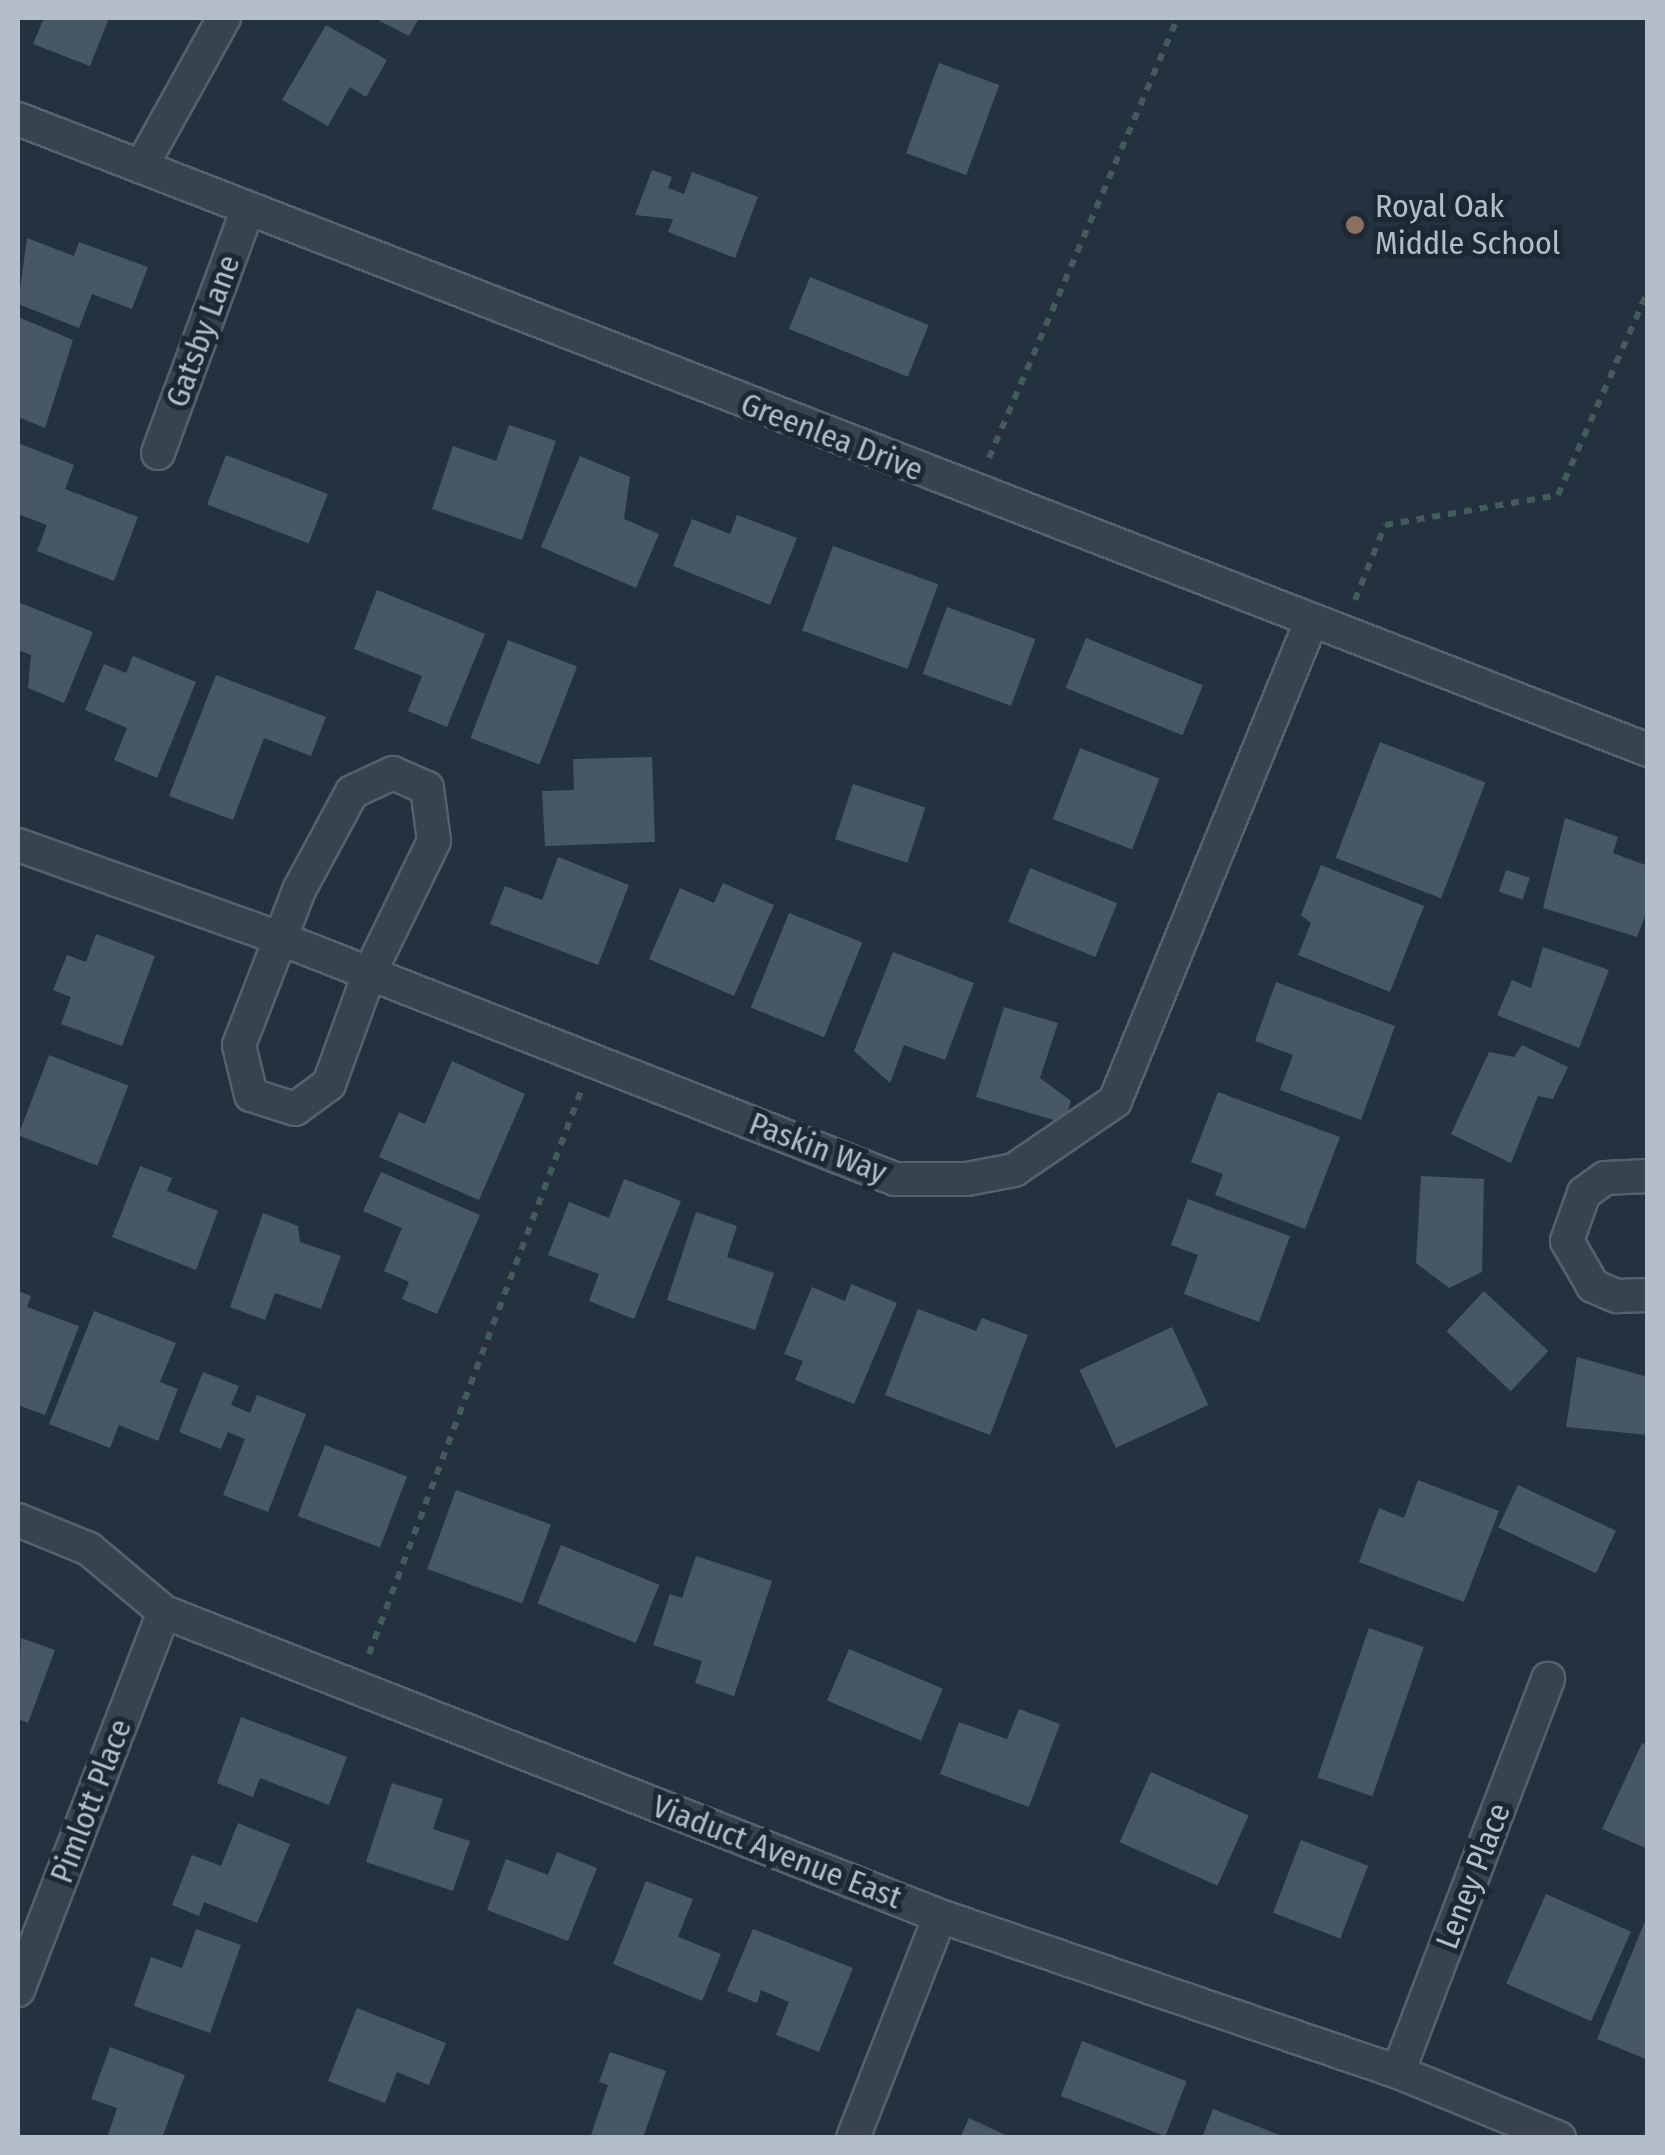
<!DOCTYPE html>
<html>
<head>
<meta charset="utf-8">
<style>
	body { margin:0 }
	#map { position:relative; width:1665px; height:2155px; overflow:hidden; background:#23323e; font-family:"Fira Sans Condensed",sans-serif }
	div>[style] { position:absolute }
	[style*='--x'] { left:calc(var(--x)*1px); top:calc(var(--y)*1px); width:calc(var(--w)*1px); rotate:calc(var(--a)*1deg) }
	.building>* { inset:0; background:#475864; transform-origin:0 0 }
	.path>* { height:6px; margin-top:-3px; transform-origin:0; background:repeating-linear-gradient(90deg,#435b5b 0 8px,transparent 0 16px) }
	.roads { filter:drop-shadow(2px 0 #55616c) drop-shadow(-2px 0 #55616c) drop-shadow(0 2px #55616c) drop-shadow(0 -2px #55616c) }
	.minor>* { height:32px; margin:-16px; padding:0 16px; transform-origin:16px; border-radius:16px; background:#37444e }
	.dots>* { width:28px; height:28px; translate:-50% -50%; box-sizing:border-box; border:5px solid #1c2933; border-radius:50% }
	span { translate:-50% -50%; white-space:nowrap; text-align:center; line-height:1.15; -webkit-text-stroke:10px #1c2933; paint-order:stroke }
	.poi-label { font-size:32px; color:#b3bec9 }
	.left { translate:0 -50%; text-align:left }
	.street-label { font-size:32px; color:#b3bec9 }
	.frame { position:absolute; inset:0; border:20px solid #b3bec9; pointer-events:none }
</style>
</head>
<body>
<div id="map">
	<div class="building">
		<div style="clip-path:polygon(44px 18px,109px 18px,90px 66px,33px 44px)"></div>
		<div style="clip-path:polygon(374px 18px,419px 18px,409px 36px)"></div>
		<div style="clip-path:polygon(326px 25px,387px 60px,366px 97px,350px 87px,328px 126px,282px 100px)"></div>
		<div style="left:939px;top:63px;width:64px;height:96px;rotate:20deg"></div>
		<div style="clip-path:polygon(652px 170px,672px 177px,668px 188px,684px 194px,692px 172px,758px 197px,735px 258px,668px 232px,673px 219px,635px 215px)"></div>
		<div style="clip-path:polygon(27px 238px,74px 256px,79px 242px,148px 267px,132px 309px,92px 294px,79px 328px,18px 304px)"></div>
		<div style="left:810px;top:277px;width:128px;height:56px;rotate:22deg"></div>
		<div style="clip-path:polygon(18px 317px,73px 340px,45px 428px,18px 417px)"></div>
		<div style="clip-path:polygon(509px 425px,556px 441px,522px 540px,432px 509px,453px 446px,496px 461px)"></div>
		<div style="clip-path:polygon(18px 443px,74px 465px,65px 489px,138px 517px,114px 581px,37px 551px,47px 525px,18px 514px)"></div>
		<div style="left:226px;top:455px;width:109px;height:53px;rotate:21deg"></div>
		<div style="clip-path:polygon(580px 456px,630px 477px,624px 519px,659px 534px,636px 588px,541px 547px)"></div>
		<div style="clip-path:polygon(737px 515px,797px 538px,770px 605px,673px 566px,692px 519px,730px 534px)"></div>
		<div style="left:833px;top:546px;width:112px;height:90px;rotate:20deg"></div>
		<div style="clip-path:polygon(377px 590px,485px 634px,447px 727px,408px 711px,422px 676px,354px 649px)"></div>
		<div style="clip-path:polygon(18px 602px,93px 632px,64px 703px,28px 688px,31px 655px,18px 650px)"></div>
		<div style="left:947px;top:607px;width:94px;height:71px;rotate:20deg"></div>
		<div style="left:1086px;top:638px;width:126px;height:54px;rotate:22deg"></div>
		<div style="left:508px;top:640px;width:74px;height:105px;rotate:21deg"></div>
		<div style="clip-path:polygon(133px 656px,196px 682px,157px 778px,114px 760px,127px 728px,85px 710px,104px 664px,126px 673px)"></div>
		<div style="clip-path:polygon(216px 675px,326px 717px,311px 756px,264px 738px,233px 820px,169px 796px)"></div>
		<div style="left:1380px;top:742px;width:113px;height:124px;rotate:21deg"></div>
		<div style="left:1080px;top:748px;width:85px;height:76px;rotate:21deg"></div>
		<div style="clip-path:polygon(652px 757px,655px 842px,545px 846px,542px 791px,574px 790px,573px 759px)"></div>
		<div style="left:853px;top:784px;width:76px;height:58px;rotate:18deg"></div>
		<div style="clip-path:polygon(1565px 818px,1618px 837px,1613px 853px,1648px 866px,1648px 908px,1637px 937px,1543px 908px)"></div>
		<div style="clip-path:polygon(558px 857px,629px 885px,598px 965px,490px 924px,505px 886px,542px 900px)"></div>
		<div style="clip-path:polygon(1321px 865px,1424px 906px,1390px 992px,1298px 955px,1311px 923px,1301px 915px)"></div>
		<div style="left:1030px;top:868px;width:94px;height:58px;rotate:22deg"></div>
		<div style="left:1506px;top:870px;width:25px;height:23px;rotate:18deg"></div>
		<div style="clip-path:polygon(723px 883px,774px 905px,734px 996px,649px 959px,680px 888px,714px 903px)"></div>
		<div style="left:789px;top:913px;width:79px;height:102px;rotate:22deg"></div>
		<div style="clip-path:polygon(96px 934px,155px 956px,122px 1046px,61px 1024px,71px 997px,53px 990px,67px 955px,86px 962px)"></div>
		<div style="clip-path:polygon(1543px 947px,1609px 970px,1579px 1048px,1497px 1015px,1512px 980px,1531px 988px)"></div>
		<div style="clip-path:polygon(893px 952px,974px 983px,945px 1060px,904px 1045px,890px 1083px,854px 1051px)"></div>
		<div style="clip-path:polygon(1276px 982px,1395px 1026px,1361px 1120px,1280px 1090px,1293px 1055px,1255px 1041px)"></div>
		<div style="clip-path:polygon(1004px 1007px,1058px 1023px,1040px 1078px,1071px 1101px,1064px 1123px,976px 1097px)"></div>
		<div style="clip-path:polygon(1522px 1045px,1568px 1067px,1553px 1099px,1538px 1096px,1511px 1163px,1451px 1134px,1489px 1052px,1514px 1057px)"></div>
		<div style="left:49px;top:1055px;width:85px;height:86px;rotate:21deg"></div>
		<div style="clip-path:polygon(452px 1061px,525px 1094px,479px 1200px,379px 1157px,399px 1112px,425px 1124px)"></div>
		<div style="clip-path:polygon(1218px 1092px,1340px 1137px,1305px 1229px,1215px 1195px,1223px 1174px,1191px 1162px)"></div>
		<div style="clip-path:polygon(140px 1166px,172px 1178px,167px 1191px,218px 1211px,196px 1270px,112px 1237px)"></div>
		<div style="clip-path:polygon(381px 1172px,480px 1215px,437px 1314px,402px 1299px,409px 1282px,384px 1271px,402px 1228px,363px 1211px)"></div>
		<div style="clip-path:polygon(1421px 1176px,1484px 1179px,1482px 1272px,1449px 1288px,1416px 1263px)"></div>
		<div style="clip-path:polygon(624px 1179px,681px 1201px,634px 1319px,589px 1301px,599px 1274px,548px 1255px,569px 1202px,609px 1218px)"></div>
		<div style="clip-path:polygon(1188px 1199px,1290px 1236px,1259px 1322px,1184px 1294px,1198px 1255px,1171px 1245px)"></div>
		<div style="clip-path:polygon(696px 1212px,737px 1226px,727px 1257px,774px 1273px,755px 1330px,667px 1300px)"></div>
		<div style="clip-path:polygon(263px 1213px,298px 1226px,300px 1242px,341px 1256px,321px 1309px,275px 1293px,265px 1320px,230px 1307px)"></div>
		<div style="clip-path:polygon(851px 1284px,897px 1303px,854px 1404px,795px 1380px,803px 1361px,784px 1354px,812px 1287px,845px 1301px)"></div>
		<div style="clip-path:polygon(18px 1291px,31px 1296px,27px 1307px,79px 1326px,45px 1415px,18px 1405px)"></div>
		<div style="left:1484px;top:1291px;width:88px;height:55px;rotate:43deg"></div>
		<div style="clip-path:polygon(918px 1309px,976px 1331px,982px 1318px,1028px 1335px,990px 1435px,885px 1395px)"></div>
		<div style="clip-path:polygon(94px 1311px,176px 1343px,160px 1382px,178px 1389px,158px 1441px,119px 1425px,110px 1448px,49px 1424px)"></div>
		<div style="left:1172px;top:1327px;width:86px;height:102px;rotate:65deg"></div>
		<div style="clip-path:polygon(1577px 1357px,1648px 1377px,1648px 1435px,1566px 1427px)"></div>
		<div style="clip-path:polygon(203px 1372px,239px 1386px,231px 1405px,250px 1413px,257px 1395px,306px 1414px,268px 1512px,223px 1495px,245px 1439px,228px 1432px,221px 1449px,179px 1432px)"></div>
		<div style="left:325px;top:1445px;width:88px;height:76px;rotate:21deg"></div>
		<div style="clip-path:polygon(1418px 1480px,1499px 1511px,1464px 1602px,1359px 1562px,1379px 1508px,1404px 1518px)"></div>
		<div style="left:1518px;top:1485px;width:108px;height:47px;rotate:25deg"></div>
		<div style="left:456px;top:1490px;width:101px;height:84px;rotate:20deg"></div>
		<div style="left:561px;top:1545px;width:106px;height:63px;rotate:22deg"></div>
		<div style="clip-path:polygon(696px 1556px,772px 1581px,734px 1696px,695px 1683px,702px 1661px,653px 1645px,670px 1594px,682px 1598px)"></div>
		<div style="left:1369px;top:1628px;width:58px;height:158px;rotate:19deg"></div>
		<div style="clip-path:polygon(21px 1638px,55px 1650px,28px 1723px,18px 1719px)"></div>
		<div style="left:849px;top:1649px;width:102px;height:56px;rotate:23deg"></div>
		<div style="clip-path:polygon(1019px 1709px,1060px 1724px,1029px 1807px,940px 1774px,959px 1722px,1007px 1739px)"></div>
		<div style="clip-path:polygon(241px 1717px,347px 1757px,329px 1805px,260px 1778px,253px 1797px,217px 1783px)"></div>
		<div style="clip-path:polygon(1642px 1743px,1648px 1745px,1648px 1849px,1602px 1829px)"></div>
		<div style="left:1151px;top:1772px;width:107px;height:77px;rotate:24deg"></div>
		<div style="clip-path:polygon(392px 1783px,443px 1799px,433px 1829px,470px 1841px,453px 1891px,366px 1862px)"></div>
		<div style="clip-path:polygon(238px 1823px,290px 1844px,257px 1923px,204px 1902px,199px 1916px,172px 1905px,192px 1855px,221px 1866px)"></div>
		<div style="left:1301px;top:1840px;width:72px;height:78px;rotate:21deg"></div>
		<div style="clip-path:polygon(557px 1852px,597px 1868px,568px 1941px,487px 1910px,506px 1859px,548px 1875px)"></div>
		<div style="clip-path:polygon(646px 1881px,693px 1899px,678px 1937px,721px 1954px,702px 2001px,613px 1964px)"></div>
		<div style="left:1546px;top:1894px;width:93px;height:98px;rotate:24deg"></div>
		<div style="clip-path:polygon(1647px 1916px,1648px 1916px,1648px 2060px,1597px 2039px)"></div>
		<div style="clip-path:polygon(196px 1929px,241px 1945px,210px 2033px,134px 2006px,151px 1957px,182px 1968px)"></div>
		<div style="clip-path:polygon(753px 1929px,853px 1968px,819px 2052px,776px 2035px,789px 2002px,761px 1990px,757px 2003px,727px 1991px)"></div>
		<div style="clip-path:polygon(357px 2008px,446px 2043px,429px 2085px,397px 2072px,385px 2103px,328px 2081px)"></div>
		<div style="left:1082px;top:2041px;width:112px;height:59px;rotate:21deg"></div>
		<div style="clip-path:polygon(110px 2047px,185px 2075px,162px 2138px,107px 2138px,117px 2108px,91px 2099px)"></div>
		<div style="clip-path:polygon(610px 2052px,666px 2071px,643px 2138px,590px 2138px,608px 2085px,599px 2082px)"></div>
		<div style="clip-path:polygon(1213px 2109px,1285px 2137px,1285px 2138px,1202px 2138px)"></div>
		<div style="clip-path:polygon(969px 2118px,1012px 2138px,960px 2138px)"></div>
	</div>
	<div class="path">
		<div style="--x:989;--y:458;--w:479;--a:-66.8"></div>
		<div style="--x:1355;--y:600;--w:81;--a:-68.2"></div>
		<div style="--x:1385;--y:525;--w:176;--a:-9.8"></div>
		<div style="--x:1558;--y:495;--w:223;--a:-66.2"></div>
		<div style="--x:369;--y:1654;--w:602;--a:-69.37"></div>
	</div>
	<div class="roads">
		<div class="minor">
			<div style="--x:18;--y:119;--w:1748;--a:21.16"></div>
			<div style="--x:141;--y:167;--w:171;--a:-60.9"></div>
			<div style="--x:158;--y:453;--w:260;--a:-69.8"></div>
			<div style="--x:393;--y:773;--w:37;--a:24"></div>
			<div style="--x:427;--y:788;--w:53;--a:82.5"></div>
			<div style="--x:434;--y:841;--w:148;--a:116"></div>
			<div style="--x:369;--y:974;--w:117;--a:110"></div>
			<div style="--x:329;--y:1084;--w:42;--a:143.7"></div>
			<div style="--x:295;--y:1109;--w:46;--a:-162.3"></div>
			<div style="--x:251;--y:1095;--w:51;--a:-103.5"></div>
			<div style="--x:239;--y:1045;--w:166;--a:-68.8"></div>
			<div style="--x:299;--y:890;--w:111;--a:-61.6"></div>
			<div style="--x:352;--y:792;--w:45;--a:-24.9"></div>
			<div style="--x:18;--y:845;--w:277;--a:19.6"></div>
			<div style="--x:279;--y:938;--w:661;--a:21.37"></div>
			<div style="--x:895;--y:1179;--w:72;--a:0"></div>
			<div style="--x:967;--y:1179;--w:48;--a:-10.8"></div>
			<div style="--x:1014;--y:1170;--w:122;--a:-34.3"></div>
			<div style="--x:1115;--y:1101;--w:518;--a:-67.75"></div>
			<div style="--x:1648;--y:1176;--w:43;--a:177.3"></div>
			<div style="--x:1605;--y:1178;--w:26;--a:144"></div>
			<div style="--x:1584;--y:1193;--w:51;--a:109.5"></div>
			<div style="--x:1567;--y:1241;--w:52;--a:60"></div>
			<div style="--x:1593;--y:1286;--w:26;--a:23"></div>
			<div style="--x:1617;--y:1296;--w:31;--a:-2"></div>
			<div style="--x:18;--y:1520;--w:77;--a:22.2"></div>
			<div style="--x:89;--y:1549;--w:98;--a:40"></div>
			<div style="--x:164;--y:1612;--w:833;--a:21.39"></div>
			<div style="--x:940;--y:1916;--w:484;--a:18.8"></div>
			<div style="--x:1398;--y:2072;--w:174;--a:22.3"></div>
			<div style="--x:18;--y:1990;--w:405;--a:-68.9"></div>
			<div style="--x:1398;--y:2072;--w:421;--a:-69.1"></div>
			<div style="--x:853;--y:2138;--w:238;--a:-68.6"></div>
		</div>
	</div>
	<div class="dots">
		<div style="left:1355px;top:225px;background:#8d6e63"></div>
	</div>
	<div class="poi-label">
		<span class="left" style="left:1375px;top:225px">Royal Oak<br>Middle School</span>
	</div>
	<div class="street-label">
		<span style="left:203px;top:331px;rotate:-70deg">Gatsby Lane</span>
		<span style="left:832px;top:437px;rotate:21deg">Greenlea Drive</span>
		<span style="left:818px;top:1148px;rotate:21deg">Paskin Way</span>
		<span style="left:91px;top:1801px;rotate:-69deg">Pimlott Place</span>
		<span style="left:777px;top:1852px;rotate:21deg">Viaduct Avenue East</span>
		<span style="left:1473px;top:1876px;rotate:-69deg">Leney Place</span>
	</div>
	<div class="frame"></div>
</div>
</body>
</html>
